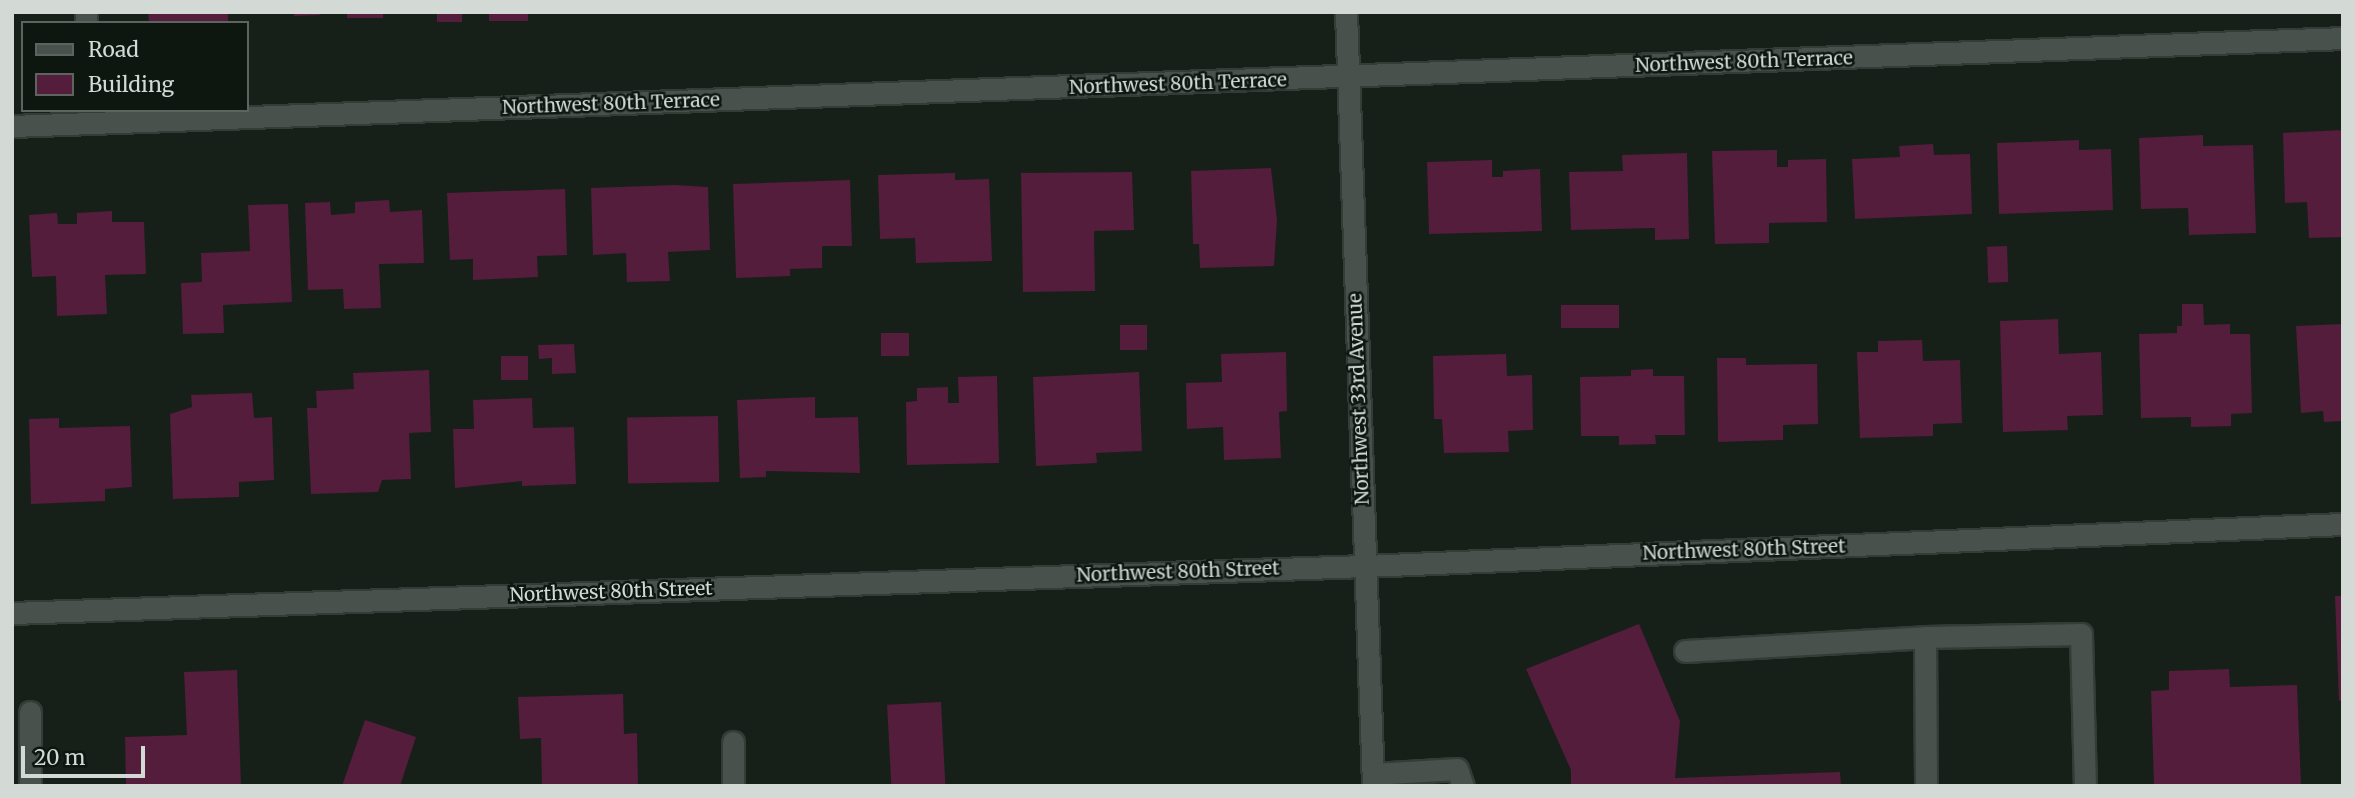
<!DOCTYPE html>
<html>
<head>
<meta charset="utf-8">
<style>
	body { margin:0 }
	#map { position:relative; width:2355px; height:798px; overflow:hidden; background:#171f19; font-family:Merriweather,serif }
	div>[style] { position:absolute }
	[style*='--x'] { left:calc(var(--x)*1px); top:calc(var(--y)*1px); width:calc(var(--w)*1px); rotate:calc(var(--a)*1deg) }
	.building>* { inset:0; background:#531d3b; transform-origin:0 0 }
	.roads { filter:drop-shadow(2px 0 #353b37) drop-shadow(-2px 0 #353b37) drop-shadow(0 2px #353b37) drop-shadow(0 -2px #353b37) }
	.minor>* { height:21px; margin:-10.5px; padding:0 10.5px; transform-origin:10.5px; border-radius:10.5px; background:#48514b }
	span { translate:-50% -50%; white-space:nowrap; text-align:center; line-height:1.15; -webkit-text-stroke:5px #0e1610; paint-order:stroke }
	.street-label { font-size:19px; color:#d3d9d5 }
	.frame { position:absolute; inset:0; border:14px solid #d3d9d5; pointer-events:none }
	.legend { position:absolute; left:21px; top:21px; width:228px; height:91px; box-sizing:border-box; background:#0e1610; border:2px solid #5d645f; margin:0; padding:9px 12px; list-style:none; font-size:21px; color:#d3d9d5 }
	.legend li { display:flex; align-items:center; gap:14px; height:35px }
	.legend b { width:35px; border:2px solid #5d645f }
	.scale { position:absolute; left:21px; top:746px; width:124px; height:32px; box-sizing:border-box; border:4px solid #d3d9d5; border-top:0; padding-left:9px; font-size:21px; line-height:24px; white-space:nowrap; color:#d3d9d5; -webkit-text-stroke:5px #0e1610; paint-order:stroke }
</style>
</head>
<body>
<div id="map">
	<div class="building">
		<div style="clip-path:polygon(148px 12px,228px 12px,228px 21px,149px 23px)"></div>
		<div style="clip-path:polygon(294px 12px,320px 12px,320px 15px,294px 16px)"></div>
		<div style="left:347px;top:12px;width:36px;height:6px"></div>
		<div style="left:437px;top:12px;width:25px;height:10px"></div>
		<div style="left:489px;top:12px;width:39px;height:9px"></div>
		<div style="clip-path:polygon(2343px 130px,2343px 237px,2309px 238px,2307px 202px,2285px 203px,2283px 133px)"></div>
		<div style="clip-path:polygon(2203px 135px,2203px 146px,2253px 145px,2256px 233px,2189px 235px,2188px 208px,2141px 209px,2139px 138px)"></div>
		<div style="clip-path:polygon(2079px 140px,2079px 150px,2111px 149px,2113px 210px,1999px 214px,1997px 143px)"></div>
		<div style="clip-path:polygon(1933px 144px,1934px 155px,1970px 154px,1972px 214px,1855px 219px,1852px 159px,1900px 157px,1899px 146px)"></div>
		<div style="clip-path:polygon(1777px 150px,1777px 167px,1788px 167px,1788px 160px,1826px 159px,1827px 222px,1769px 223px,1769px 243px,1715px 244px,1712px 151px)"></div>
		<div style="clip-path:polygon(1687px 153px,1689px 239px,1655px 240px,1655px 228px,1571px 230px,1569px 172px,1623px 171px,1622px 155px)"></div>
		<div style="clip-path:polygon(1492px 160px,1492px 177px,1503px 177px,1503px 171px,1540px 169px,1542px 231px,1429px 234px,1427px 162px)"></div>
		<div style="clip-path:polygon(1271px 168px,1277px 220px,1274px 266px,1200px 268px,1199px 244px,1193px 244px,1191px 171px)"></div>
		<div style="clip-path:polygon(1132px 172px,1134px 230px,1094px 231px,1095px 291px,1023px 292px,1021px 173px)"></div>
		<div style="clip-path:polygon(955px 173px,955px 180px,989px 179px,992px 261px,916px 263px,915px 238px,880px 239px,878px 175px)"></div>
		<div style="clip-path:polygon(850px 180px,852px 246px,822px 246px,822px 268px,790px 269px,790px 276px,736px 278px,733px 184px)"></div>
		<div style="clip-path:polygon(675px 185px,708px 187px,710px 250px,668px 252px,670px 281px,627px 282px,626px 253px,593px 255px,591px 188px)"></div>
		<div style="clip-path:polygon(565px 189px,567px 255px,537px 256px,538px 277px,473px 280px,473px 259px,450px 260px,447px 193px)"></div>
		<div style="clip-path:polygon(389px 200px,390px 212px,422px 210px,424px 263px,379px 264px,381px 308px,344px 309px,343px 289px,308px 290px,305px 203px,330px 202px,331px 215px,355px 213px,355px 202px)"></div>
		<div style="clip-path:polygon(288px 204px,292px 302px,223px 305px,224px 333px,183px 334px,181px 283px,202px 282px,201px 253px,250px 251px,248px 205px)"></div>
		<div style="clip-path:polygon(112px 211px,112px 222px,144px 222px,146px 274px,105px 275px,107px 314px,57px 316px,56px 276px,32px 277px,29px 215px,57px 213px,58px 224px,77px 224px,77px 213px)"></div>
		<div style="left:2007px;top:246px;width:36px;height:20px;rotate:88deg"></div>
		<div style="clip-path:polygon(2182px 304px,2203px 304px,2204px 325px,2230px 324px,2230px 334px,2250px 334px,2252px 413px,2231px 414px,2231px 426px,2191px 427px,2191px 417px,2141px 418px,2139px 334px,2177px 333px,2177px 326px,2182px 326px)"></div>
		<div style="left:1561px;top:305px;width:58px;height:23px"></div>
		<div style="clip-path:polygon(2058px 319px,2059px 354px,2101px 352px,2103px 415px,2067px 416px,2068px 430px,2003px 432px,2000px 321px)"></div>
		<div style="clip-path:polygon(2343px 324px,2343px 421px,2324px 422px,2323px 411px,2301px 413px,2296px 326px)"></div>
		<div style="left:1120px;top:325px;width:27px;height:25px"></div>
		<div style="left:881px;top:333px;width:28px;height:23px"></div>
		<div style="clip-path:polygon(1922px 340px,1923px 361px,1960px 360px,1962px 423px,1933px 424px,1933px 436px,1860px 438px,1857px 352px,1878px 352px,1878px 341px)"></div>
		<div style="clip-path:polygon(574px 344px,576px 373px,552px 374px,552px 358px,539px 359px,538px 345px)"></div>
		<div style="clip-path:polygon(1286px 352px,1287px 411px,1279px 412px,1281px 458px,1224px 460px,1223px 427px,1187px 429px,1186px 383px,1222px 382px,1221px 354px)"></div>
		<div style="clip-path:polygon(1506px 354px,1507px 376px,1532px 375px,1533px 430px,1508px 431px,1509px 452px,1444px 453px,1442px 419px,1434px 419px,1433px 356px)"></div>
		<div style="left:501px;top:356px;width:27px;height:24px"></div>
		<div style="clip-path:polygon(1717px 358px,1746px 358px,1746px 365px,1817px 364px,1818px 424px,1783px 425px,1783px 440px,1718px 442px)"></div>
		<div style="clip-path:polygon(1653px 369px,1653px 376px,1684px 376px,1685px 435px,1655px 435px,1656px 444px,1619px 445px,1619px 436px,1581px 436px,1580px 377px,1631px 376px,1631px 370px)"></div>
		<div style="clip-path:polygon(429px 370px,431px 432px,409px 433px,411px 479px,382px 480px,378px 492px,311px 494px,307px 408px,317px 408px,316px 391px,354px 389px,353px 373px)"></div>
		<div style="clip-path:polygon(1139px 372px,1142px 451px,1096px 453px,1097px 463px,1036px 466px,1033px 377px)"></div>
		<div style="clip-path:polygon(997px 376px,999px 463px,907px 465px,906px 402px,917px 401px,917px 388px,948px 387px,948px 403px,959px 403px,958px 377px)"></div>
		<div style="clip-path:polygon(252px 393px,254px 418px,272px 417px,274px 480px,239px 482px,239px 497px,173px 499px,170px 414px,192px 407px,191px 395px)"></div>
		<div style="clip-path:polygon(815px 397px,815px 418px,858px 417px,860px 473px,766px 471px,766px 477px,740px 478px,737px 400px)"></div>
		<div style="clip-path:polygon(532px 398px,533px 428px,574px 427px,576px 484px,522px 486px,522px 481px,455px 488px,453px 429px,474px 429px,473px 400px)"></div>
		<div style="left:718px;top:416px;width:66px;height:91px;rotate:89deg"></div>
		<div style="clip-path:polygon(59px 418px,59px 428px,130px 426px,132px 487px,105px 489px,105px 501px,31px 504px,29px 419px)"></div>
		<div style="clip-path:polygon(2335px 596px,2343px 596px,2343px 700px,2339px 701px)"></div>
		<div style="clip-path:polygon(1639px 624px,1680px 721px,1675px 778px,1840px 772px,1841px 786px,1571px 786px,1571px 770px,1526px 669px)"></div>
		<div style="clip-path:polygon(2229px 669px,2230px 687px,2297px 685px,2301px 786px,2154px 786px,2151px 691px,2169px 690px,2169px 671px)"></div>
		<div style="clip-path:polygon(237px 670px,241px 786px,126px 786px,125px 737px,187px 735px,184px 672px)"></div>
		<div style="clip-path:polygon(623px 694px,624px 734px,637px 733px,638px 786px,542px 786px,541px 738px,520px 739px,518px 697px)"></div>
		<div style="left:941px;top:702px;width:84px;height:54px;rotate:87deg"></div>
		<div style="clip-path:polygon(365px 720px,416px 737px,400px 786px,342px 786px)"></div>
	</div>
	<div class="roads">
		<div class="minor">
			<div style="--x:86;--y:12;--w:11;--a:90"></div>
			<div style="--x:1346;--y:12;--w:774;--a:88"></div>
			<div style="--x:12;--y:126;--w:2333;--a:-2.16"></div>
			<div style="--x:12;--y:613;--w:1354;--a:-1.99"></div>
			<div style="--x:1365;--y:566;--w:979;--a:-2.46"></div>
			<div style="--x:1925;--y:637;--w:149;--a:89.6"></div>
			<div style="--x:1685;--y:651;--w:240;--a:-3.3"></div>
			<div style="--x:1925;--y:637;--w:156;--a:-1.1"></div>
			<div style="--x:2081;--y:634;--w:152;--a:88.5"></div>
			<div style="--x:30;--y:712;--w:74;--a:90"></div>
			<div style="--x:733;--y:742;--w:44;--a:90"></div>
			<div style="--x:1373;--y:774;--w:84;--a:-3.4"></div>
			<div style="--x:1457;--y:769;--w:18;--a:71"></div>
		</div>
	</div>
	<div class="street-label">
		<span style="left:1744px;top:62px;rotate:-2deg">Northwest 80th Terrace</span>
		<span style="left:1178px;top:84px;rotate:-2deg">Northwest 80th Terrace</span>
		<span style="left:611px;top:104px;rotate:-2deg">Northwest 80th Terrace</span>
		<span style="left:1359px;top:399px;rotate:-92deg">Northwest 33rd Avenue</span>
		<span style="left:1744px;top:550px;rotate:-2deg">Northwest 80th Street</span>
		<span style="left:1178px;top:572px;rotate:-2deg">Northwest 80th Street</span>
		<span style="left:611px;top:592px;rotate:-2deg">Northwest 80th Street</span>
	</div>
	<div class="frame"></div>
	<ul class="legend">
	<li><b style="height:9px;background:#48514b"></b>Road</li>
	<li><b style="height:19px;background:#531d3b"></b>Building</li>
	</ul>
	<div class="scale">20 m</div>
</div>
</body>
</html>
